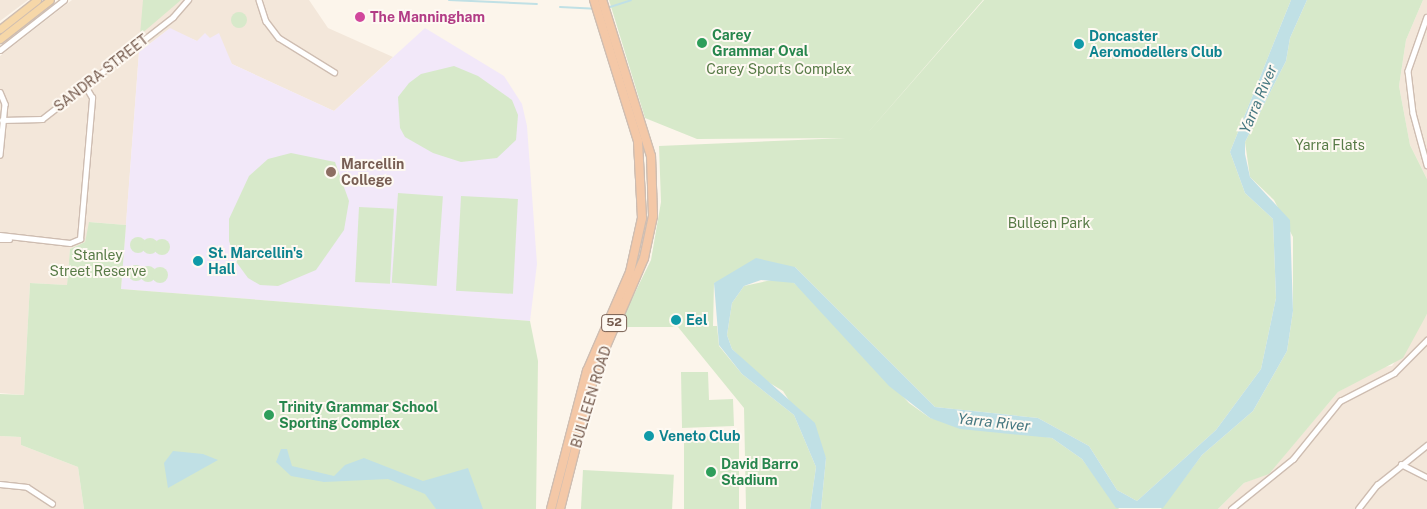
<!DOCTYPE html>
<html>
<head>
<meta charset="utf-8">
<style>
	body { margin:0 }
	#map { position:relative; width:1427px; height:509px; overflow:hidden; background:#fcf5eb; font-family:"Public Sans",sans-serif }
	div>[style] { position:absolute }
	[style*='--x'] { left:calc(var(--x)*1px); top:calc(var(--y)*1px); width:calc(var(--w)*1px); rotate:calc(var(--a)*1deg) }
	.residential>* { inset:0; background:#f3e7da }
	.education>* { inset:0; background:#f2e8f9 }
	.green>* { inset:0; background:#d7e9ca; transform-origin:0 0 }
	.round { border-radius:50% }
	.water>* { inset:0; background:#c0e0e5 }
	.stream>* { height:2px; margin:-1px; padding:0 1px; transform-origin:1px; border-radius:1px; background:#c0e0e5 }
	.roads { filter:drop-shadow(1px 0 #cebdb1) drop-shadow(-1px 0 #cebdb1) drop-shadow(0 1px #cebdb1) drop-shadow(0 -1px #cebdb1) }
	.minor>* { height:4.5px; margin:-2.25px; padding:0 2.25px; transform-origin:2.25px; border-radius:2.25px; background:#fff }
	.primary>* { height:7px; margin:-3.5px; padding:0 3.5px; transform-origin:3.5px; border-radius:3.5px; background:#f6d7a8 }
	.trunk>* { height:8px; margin:-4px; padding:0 4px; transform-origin:4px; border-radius:4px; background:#f4c8a7 }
	.dots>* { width:14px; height:14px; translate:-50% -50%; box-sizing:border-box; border:2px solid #fef9f2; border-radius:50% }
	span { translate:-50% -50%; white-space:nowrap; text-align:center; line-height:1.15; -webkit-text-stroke:4px #fef9f2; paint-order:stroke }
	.shield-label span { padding:1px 4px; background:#fef9f2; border:1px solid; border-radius:4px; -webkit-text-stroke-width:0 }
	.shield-label { font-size:12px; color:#765c4f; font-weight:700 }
	.hotel-label { font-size:14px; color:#b23c85; font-weight:700 }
	.left { translate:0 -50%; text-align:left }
	.leisure-label { font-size:14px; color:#27864d; font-weight:700 }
	.culture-label { font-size:14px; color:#0d838f; font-weight:700 }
	.park-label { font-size:14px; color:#587b47 }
	.street-label { font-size:14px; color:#765c4f }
	.education-label { font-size:14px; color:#785e54; font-weight:700 }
	.water-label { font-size:15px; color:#467881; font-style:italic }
</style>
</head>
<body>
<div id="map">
	<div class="residential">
		<div style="clip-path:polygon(0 0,28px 0,0 21px)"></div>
		<div style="clip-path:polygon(72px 0,309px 0,328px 28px,393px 57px,334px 111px,232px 64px,210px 38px,197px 41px,169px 29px,139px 52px,126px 225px,90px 222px,85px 242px,70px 249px,67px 285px,30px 283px,24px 395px,0 393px,0 56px)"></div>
		<div style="clip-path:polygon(1423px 0,1427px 0,1427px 179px,1410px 145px,1399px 86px,1406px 40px)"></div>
		<div style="clip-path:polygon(1427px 314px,1427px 509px,1218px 509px,1244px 483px,1269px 473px,1338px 392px,1379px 367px,1392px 366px)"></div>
		<div style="clip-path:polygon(0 436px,21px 437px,21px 445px,78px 467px,84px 509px,0 509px)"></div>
	</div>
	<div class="education">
		<div style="clip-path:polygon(170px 28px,197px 41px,205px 33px,210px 38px,219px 33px,232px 64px,334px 111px,425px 28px,504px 76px,522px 104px,527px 126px,537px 264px,530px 321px,121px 289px,139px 52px)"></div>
	</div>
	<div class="green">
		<div style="clip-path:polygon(143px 0,181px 0,140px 35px)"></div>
		<div style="clip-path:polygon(609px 0,983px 0,864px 137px,984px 0,1291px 0,1230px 152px,1245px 193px,1273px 219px,1276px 298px,1261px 369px,1216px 430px,1137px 501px,1117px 490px,1089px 446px,1038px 418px,935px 407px,795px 267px,714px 283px,713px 326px,717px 326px,719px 346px,742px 374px,794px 415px,816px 467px,810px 509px,746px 509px,744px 408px,678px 327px,618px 327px,651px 260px,661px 202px,659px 146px,846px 138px,697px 139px,645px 118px)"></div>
		<div style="clip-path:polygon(1307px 0,1423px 0,1406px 40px,1399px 86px,1410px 145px,1427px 179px,1427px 314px,1403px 358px,1338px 392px,1269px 474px,1244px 483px,1218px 509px,1161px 509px,1202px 455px,1253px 411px,1287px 351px,1293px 311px,1293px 237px,1274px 200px,1250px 177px,1245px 142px,1286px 61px,1290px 38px)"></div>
		<div class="round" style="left:231px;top:12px;width:16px;height:16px"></div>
		<div style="clip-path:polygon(454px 66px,478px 76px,512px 100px,518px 115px,516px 140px,497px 158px,461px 162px,433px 153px,405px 137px,400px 128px,398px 97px,409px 83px,421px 74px)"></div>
		<div style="clip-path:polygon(291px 153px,335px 162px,349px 201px,344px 230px,316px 270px,278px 286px,260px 285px,248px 278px,237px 263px,229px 241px,229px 219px,249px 176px,268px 159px)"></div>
		<div style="left:398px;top:193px;width:45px;height:90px;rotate:4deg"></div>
		<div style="left:461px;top:196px;width:57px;height:95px;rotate:3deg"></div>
		<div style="left:359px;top:207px;width:35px;height:75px;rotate:3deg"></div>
		<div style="clip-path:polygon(89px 222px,126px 225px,121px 289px,530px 321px,538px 361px,536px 509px,84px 509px,78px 467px,21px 445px,21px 437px,0 436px,0 394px,24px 395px,30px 283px,67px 285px,70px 249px,85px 242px)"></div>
		<div class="round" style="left:130px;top:237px;width:16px;height:16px"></div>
		<div class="round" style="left:142px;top:238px;width:16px;height:16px"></div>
		<div class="round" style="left:154px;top:239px;width:16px;height:16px"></div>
		<div class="round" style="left:128px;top:265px;width:16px;height:16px"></div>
		<div class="round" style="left:140px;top:266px;width:16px;height:16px"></div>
		<div class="round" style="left:152px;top:267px;width:16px;height:16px"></div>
		<div style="clip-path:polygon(781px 278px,794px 283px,813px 299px,909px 403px,930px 418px,1052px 438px,1082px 459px,1119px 509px,821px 509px,826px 458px,783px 391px,763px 379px,732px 349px,727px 335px,732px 303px,744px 286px)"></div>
		<div style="clip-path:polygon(681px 372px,708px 372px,709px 400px,733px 399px,734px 426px,682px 428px)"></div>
		<div style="left:684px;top:436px;width:55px;height:73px"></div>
		<div style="left:583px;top:470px;width:91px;height:39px;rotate:3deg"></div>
	</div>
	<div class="water">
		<div style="clip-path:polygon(1291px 0,1307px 0,1290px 38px,1286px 61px,1245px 142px,1245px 154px,1250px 177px,1290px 220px,1293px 311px,1287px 351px,1253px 411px,1202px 455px,1163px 508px,1116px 508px,1082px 459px,1052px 438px,960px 429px,930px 418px,889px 386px,794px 283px,761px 280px,744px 286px,732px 303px,727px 335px,732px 349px,815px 423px,826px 458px,821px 509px,810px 509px,816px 467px,794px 415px,742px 374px,719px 345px,714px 283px,756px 258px,795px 267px,935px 407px,1038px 418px,1089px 446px,1117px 490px,1137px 501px,1216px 430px,1261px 369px,1276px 298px,1273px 219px,1245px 193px,1230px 152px)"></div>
		<div style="clip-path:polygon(281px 449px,287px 449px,292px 466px,334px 476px,345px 465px,364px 458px,423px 481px,468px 468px,483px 509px,436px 509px,425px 494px,388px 479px,324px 482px,291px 476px,276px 462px)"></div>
		<div style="clip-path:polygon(173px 451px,203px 454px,218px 460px,168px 488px,164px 463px)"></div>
	</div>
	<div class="stream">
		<div style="--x:449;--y:0;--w:88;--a:2.6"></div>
		<div style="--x:560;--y:7;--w:35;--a:3"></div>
		<div style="--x:607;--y:8;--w:25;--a:-18"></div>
	</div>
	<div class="roads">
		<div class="minor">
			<div style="--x:259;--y:0;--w:22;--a:72"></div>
			<div style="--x:266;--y:21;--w:21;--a:53"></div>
			<div style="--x:279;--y:38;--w:65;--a:31.7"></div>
			<div style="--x:1427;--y:17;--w:57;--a:109.4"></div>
			<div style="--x:1408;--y:71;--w:42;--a:83.2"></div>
			<div style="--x:1413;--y:113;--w:54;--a:74.9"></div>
			<div style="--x:0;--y:50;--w:81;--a:-38"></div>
			<div style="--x:0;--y:92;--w:13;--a:67"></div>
			<div style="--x:5;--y:104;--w:51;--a:95.6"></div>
			<div style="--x:2;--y:120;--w:40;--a:-1.4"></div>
			<div style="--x:42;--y:119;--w:166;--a:-37.9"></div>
			<div style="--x:173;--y:17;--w:23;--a:-49"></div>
			<div style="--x:0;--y:235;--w:70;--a:6.5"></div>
			<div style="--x:70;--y:243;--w:11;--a:-22"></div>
			<div style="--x:80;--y:239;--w:142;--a:-85.1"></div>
			<div style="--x:92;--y:98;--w:14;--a:-120"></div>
			<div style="--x:0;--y:240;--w:10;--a:0"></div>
			<div style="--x:1401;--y:464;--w:29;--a:27"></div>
			<div style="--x:0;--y:484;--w:27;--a:6"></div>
			<div style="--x:27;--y:487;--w:30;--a:33"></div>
			<div style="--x:1231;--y:509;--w:80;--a:-38.9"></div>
			<div style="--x:1293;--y:459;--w:75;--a:-51"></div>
			<div style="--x:1340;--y:401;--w:61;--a:-27.4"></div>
			<div style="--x:1394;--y:373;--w:47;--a:-45"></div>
			<div style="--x:1358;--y:509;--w:31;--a:-52"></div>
			<div style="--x:1377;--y:485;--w:64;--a:-38.7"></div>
		</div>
		<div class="primary">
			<div style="--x:0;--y:29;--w:47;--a:-38.1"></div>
			<div style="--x:0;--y:39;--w:63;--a:-38"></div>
		</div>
		<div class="trunk">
			<div style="--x:551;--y:509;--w:143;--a:-75.4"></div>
			<div style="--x:587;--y:371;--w:108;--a:-66.5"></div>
			<div style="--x:630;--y:272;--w:55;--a:-77.5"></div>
			<div style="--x:642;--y:218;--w:77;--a:-93"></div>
			<div style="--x:638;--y:141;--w:148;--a:-107.3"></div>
			<div style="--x:560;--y:509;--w:141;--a:-75.7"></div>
			<div style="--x:595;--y:372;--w:124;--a:-66.7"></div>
			<div style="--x:644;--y:258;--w:43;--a:-77.9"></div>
			<div style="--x:653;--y:216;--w:60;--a:-91.9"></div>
			<div style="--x:651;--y:156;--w:164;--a:-107.4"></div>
		</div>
	</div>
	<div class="dots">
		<div style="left:360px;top:17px;background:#d1479c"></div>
		<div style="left:702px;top:43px;background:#2e9e5b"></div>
		<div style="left:1079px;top:44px;background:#0f9aa8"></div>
		<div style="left:331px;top:172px;background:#8d6e63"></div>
		<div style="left:198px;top:261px;background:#0f9aa8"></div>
		<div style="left:676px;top:320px;background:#0f9aa8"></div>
		<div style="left:269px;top:415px;background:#2e9e5b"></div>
		<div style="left:649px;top:436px;background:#0f9aa8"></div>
		<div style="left:711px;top:472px;background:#2e9e5b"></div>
	</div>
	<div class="shield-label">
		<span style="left:614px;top:323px">52</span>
	</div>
	<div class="hotel-label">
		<span class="left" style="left:370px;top:17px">The Manningham</span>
	</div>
	<div class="leisure-label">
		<span class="left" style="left:712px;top:43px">Carey<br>Grammar Oval</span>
		<span class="left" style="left:279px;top:415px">Trinity Grammar School<br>Sporting Complex</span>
		<span class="left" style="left:721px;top:472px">David Barro<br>Stadium</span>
	</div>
	<div class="culture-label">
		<span class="left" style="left:1089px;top:44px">Doncaster<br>Aeromodellers Club</span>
		<span class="left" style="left:208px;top:261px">St. Marcellin's<br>Hall</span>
		<span class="left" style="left:686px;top:320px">Eel</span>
		<span class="left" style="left:659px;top:436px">Veneto Club</span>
	</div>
	<div class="park-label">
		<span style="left:779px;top:69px">Carey Sports Complex</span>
		<span style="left:1330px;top:145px">Yarra Flats</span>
		<span style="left:1049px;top:223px">Bulleen Park</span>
		<span style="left:98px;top:263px">Stanley<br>Street Reserve</span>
	</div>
	<div class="street-label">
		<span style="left:101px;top:73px;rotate:-38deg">SANDRA STREET</span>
		<span style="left:591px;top:397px;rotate:-73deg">BULLEEN ROAD</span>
	</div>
	<div class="education-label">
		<span class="left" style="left:341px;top:172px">Marcellin<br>College</span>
	</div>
	<div class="water-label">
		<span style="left:1258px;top:99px;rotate:-67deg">Yarra River</span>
		<span style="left:994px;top:422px;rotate:6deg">Yarra River</span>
	</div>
</div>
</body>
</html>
